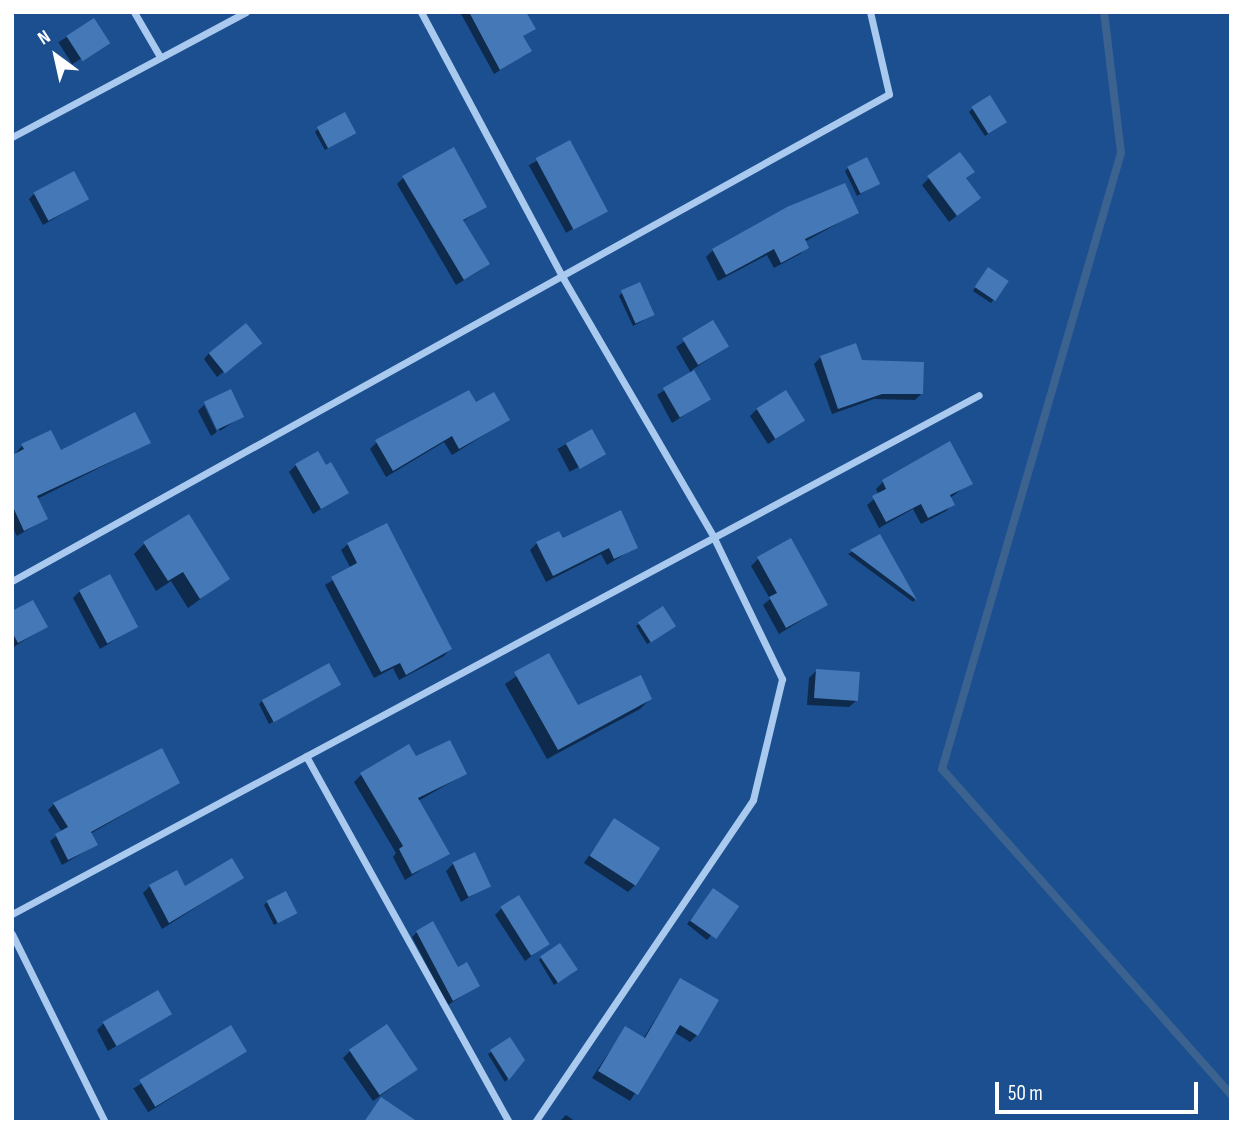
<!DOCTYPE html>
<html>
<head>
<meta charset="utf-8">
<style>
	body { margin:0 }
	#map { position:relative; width:1243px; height:1134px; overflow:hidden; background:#1b4f8f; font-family:"Sofia Sans Condensed",sans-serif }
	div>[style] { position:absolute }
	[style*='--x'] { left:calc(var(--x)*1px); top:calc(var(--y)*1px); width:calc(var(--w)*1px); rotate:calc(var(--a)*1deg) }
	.shadow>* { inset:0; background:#0007; transform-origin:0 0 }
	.stream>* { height:8px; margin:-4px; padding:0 4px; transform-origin:4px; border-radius:4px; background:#3c6290 }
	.building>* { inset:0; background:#4478b7; transform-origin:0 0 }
	.minor>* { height:7px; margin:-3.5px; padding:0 3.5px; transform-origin:3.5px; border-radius:3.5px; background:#a9c9ee }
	span { translate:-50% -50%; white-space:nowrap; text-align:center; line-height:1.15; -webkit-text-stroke:6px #1b4f8f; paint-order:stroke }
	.frame { position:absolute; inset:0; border:14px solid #fff; pointer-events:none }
	.north { position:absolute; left:21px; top:21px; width:70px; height:70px; -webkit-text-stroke:5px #1b4f8f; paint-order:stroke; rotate:327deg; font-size:19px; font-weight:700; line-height:28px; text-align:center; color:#fff }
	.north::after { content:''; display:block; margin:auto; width:24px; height:32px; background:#fff; clip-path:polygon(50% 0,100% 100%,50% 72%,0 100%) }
	.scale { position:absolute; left:995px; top:1082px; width:203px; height:32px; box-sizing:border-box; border:4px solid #fff; border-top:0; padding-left:9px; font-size:21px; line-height:24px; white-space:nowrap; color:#fff; -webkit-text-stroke:5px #1b4f8f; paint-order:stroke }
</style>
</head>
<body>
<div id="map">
	<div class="shadow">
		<div style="clip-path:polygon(460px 12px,493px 12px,530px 51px,494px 74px)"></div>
		<div style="left:94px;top:20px;width:26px;height:42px;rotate:58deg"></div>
		<div style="clip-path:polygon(972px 109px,1002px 125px,985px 136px,969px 112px)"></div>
		<div style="clip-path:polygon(318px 129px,354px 133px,325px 150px,315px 132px)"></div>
		<div style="left:569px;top:143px;width:77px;height:46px;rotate:61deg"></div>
		<div style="clip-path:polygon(848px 168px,878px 184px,857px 196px,845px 171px)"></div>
		<div style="clip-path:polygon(972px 172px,965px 180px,979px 198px,949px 222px,922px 185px,929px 178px)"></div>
		<div style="clip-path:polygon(403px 178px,485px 206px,462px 222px,488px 264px,481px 270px,456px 285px,397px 184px)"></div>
		<div style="clip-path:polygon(34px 194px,87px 199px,43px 225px,29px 199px)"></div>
		<div style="clip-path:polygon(857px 213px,804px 242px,807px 247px,800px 254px,774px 268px,767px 255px,718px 281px,706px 257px,713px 250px)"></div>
		<div style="clip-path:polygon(985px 272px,1006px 282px,991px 303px,973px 291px)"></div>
		<div style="clip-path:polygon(622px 293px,653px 315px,633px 326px,619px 296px)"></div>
		<div style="clip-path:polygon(713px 322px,727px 347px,692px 370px,709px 399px,672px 423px,657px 395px,691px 373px,676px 347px)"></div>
		<div style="clip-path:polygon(260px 343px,217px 377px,204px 359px,209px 353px)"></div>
		<div style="clip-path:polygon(821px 357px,921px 394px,915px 400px,874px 399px,832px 414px,814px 364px)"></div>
		<div style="clip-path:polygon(207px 404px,242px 416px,220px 431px)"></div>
		<div style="clip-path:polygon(476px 404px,508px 420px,452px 455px,444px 442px,386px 477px,370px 449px,377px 442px)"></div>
		<div style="clip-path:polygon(204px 405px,217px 432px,211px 436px,198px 411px)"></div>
		<div style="clip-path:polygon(757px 409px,803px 420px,768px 444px,750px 416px)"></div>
		<div style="left:591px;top:431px;width:26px;height:38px;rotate:62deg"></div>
		<div style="clip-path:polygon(149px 443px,37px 499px,46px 519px,17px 536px,12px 526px,12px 457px,22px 446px,61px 453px)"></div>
		<div style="clip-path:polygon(296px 465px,325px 467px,347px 492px,313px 514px,289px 472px)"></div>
		<div style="clip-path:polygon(883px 482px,970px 483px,950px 498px,953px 504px,946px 511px,921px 524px,913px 509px,879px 528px,867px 505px,879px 495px,876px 489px)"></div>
		<div style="clip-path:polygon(879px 536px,915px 600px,913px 602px,848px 554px)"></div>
		<div style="clip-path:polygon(562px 541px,636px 547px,607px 565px,601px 554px,546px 582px,530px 550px,537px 543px)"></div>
		<div style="clip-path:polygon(144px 544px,228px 579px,188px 608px,171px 581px,156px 591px,134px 554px)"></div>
		<div style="clip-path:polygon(348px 544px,450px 649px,444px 656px,399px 680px,393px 668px,374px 678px,325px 585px,351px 569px,341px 550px)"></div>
		<div style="clip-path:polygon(758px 559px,826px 605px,779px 634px,763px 605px,770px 599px,751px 566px)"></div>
		<div style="clip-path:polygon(80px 591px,136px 627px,100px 649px,73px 598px)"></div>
		<div style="clip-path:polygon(663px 608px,671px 629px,647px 644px,636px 626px)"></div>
		<div style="clip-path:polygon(12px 613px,46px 627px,12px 648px)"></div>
		<div style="clip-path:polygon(548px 655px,577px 708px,650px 699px,640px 709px,547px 759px,505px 684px)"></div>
		<div style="clip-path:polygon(329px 665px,336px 687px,269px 724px,259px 704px,262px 701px)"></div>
		<div style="clip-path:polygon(816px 671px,857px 700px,849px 707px,807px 705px,809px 678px)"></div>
		<div style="clip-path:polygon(415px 758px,465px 774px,418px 801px,447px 853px,405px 880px,393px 857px,396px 853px,354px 782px,361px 775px)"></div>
		<div style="clip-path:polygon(178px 783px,90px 834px,96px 845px,62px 865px,50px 841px,62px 832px,48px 810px,54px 804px)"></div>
		<div style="clip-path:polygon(614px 820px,635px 885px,628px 892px,584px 863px)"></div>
		<div style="clip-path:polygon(453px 864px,489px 885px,461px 902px,446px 871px)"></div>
		<div style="clip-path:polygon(242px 878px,162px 929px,143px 893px,150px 886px,184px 888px)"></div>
		<div style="clip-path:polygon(710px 894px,737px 906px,707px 940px,687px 924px)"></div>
		<div style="clip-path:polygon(267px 902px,295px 913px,274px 925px,264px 905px)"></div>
		<div style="clip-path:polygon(502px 908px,547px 944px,525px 961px,495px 915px)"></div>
		<div style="clip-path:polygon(417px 932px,458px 969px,478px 986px,448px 1005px,412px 937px)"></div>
		<div style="clip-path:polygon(542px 957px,573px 973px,554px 985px,539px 960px)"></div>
		<div style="clip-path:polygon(680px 980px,697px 1035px,690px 1042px,674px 1032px,630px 1101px,592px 1078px,625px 1028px,643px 1039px)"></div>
		<div style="clip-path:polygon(169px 1014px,108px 1051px,97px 1030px,104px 1023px)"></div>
		<div style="left:230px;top:1028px;width:28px;height:114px;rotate:58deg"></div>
		<div style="clip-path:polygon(510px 1040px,523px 1060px,505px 1082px,488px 1054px)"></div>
		<div style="clip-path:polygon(350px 1051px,416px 1070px,373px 1101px,343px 1058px)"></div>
		<div style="clip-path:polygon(566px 1115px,576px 1122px,559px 1122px)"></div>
	</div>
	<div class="stream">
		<div style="--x:1104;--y:12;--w:142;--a:83.1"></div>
		<div style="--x:1121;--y:153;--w:641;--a:106.2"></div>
		<div style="--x:942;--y:769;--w:436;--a:48.4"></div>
	</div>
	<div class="building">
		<div style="clip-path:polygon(469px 12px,526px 12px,536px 29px,523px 36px,532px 51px,500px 70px)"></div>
		<div style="left:94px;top:18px;width:30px;height:33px;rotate:57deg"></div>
		<div style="left:990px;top:95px;width:32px;height:22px;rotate:58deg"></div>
		<div style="left:345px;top:112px;width:24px;height:32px;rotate:62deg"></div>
		<div style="left:570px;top:140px;width:81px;height:39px;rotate:62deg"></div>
		<div style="clip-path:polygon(454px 147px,487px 207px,463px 220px,490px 264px,464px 280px,402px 176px)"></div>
		<div style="clip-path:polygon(960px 152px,975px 172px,966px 178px,981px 198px,957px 216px,927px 176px)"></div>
		<div style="left:867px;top:157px;width:30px;height:22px;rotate:64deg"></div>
		<div style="left:74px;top:171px;width:32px;height:46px;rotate:62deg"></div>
		<div style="clip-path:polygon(845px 183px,859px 213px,805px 239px,809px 248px,781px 263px,774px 249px,726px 275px,712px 249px,787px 207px)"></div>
		<div style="left:988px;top:267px;width:25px;height:24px;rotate:34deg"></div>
		<div style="left:640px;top:282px;width:36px;height:21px;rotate:66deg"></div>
		<div style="left:713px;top:320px;width:31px;height:36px;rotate:59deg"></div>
		<div style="left:246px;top:323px;width:26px;height:48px;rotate:51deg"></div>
		<div style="clip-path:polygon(856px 343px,862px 360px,924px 362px,923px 394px,882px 394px,838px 409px,820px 356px)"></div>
		<div style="left:694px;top:370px;width:34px;height:36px;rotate:60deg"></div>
		<div style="left:231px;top:389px;width:31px;height:30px;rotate:65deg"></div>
		<div style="clip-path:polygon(469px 390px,476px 402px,494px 392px,510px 420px,459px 449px,452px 436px,393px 471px,375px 440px)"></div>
		<div style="left:786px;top:390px;width:36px;height:35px;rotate:58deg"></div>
		<div style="clip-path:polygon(135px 412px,151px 443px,37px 496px,48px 519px,24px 531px,12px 505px,12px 455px,24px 449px,21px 444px,51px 430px,61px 450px)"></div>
		<div style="left:592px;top:429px;width:29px;height:30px;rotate:61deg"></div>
		<div style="clip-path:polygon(950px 441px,973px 484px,950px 495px,955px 505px,928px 518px,921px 504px,886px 522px,872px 496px,886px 489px,882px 480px)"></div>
		<div style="clip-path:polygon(318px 451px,326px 465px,331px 462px,349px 493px,321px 509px,295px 464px)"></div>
		<div style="clip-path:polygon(621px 510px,638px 548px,614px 559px,609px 548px,553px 576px,536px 542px,559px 531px,563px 538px)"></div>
		<div style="clip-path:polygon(189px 514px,230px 579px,200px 599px,183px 572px,168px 581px,143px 542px)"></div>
		<div style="clip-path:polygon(387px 523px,452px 649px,406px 675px,400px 663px,381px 672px,331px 577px,357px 563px,347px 543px)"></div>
		<div style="clip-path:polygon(880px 534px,917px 600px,850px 550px)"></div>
		<div style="clip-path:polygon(791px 538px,828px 605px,786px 628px,769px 597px,777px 593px,757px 557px)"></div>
		<div style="left:110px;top:574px;width:60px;height:35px;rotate:62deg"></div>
		<div style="clip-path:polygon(33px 600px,48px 627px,18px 643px,12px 632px,12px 611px)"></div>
		<div style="left:663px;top:606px;width:24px;height:30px;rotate:57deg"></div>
		<div style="clip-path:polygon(549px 653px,578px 705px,641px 675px,652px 699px,558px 750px,514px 672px)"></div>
		<div style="left:329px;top:663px;width:25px;height:77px;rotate:61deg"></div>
		<div style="left:816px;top:669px;width:44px;height:29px;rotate:4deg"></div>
		<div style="clip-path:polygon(450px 740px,467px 774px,418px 798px,450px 854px,412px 874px,399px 849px,403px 846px,360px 773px,409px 744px,416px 756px)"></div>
		<div style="clip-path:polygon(162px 748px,180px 783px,91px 832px,98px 845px,68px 860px,55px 834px,68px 827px,53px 803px)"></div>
		<div style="left:614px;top:818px;width:55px;height:45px;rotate:33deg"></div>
		<div style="left:475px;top:852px;width:38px;height:25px;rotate:65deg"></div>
		<div style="clip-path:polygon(232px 858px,244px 878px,169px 923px,149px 885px,177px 870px,185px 886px)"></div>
		<div style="left:713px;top:888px;width:32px;height:40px;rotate:35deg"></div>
		<div style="left:286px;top:891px;width:25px;height:22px;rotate:63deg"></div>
		<div style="left:519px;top:895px;width:58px;height:22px;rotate:58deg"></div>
		<div style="clip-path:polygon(433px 921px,458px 967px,467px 962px,480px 986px,453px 1001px,416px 931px)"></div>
		<div style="left:560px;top:943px;width:32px;height:24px;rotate:56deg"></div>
		<div style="clip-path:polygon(680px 978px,719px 1000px,698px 1036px,680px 1025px,638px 1095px,598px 1071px,625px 1026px,645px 1038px)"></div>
		<div style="left:158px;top:990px;width:28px;height:64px;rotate:60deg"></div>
		<div style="left:387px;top:1024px;width:55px;height:46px;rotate:56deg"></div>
		<div style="left:231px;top:1025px;width:31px;height:107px;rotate:59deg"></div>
		<div style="clip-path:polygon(510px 1037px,525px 1060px,509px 1080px,490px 1050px)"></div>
		<div style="clip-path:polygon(381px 1097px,418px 1122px,364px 1122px)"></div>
	</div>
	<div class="minor">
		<div style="--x:134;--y:12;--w:50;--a:59.8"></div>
		<div style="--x:421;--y:12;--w:302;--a:61.9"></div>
		<div style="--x:563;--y:278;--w:298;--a:59.8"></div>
		<div style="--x:713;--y:536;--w:159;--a:64.2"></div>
		<div style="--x:782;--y:679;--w:124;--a:103.5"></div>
		<div style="--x:753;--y:800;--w:389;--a:124.1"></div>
		<div style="--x:12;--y:137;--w:265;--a:-28.1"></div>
		<div style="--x:12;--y:581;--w:1003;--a:-29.04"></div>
		<div style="--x:889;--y:94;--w:84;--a:-103"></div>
		<div style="--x:306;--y:756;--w:419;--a:61"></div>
		<div style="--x:12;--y:914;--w:1097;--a:-28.22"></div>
		<div style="--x:12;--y:934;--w:210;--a:63.7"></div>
	</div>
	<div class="frame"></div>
	<div class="north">N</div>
	<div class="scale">50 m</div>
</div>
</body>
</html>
